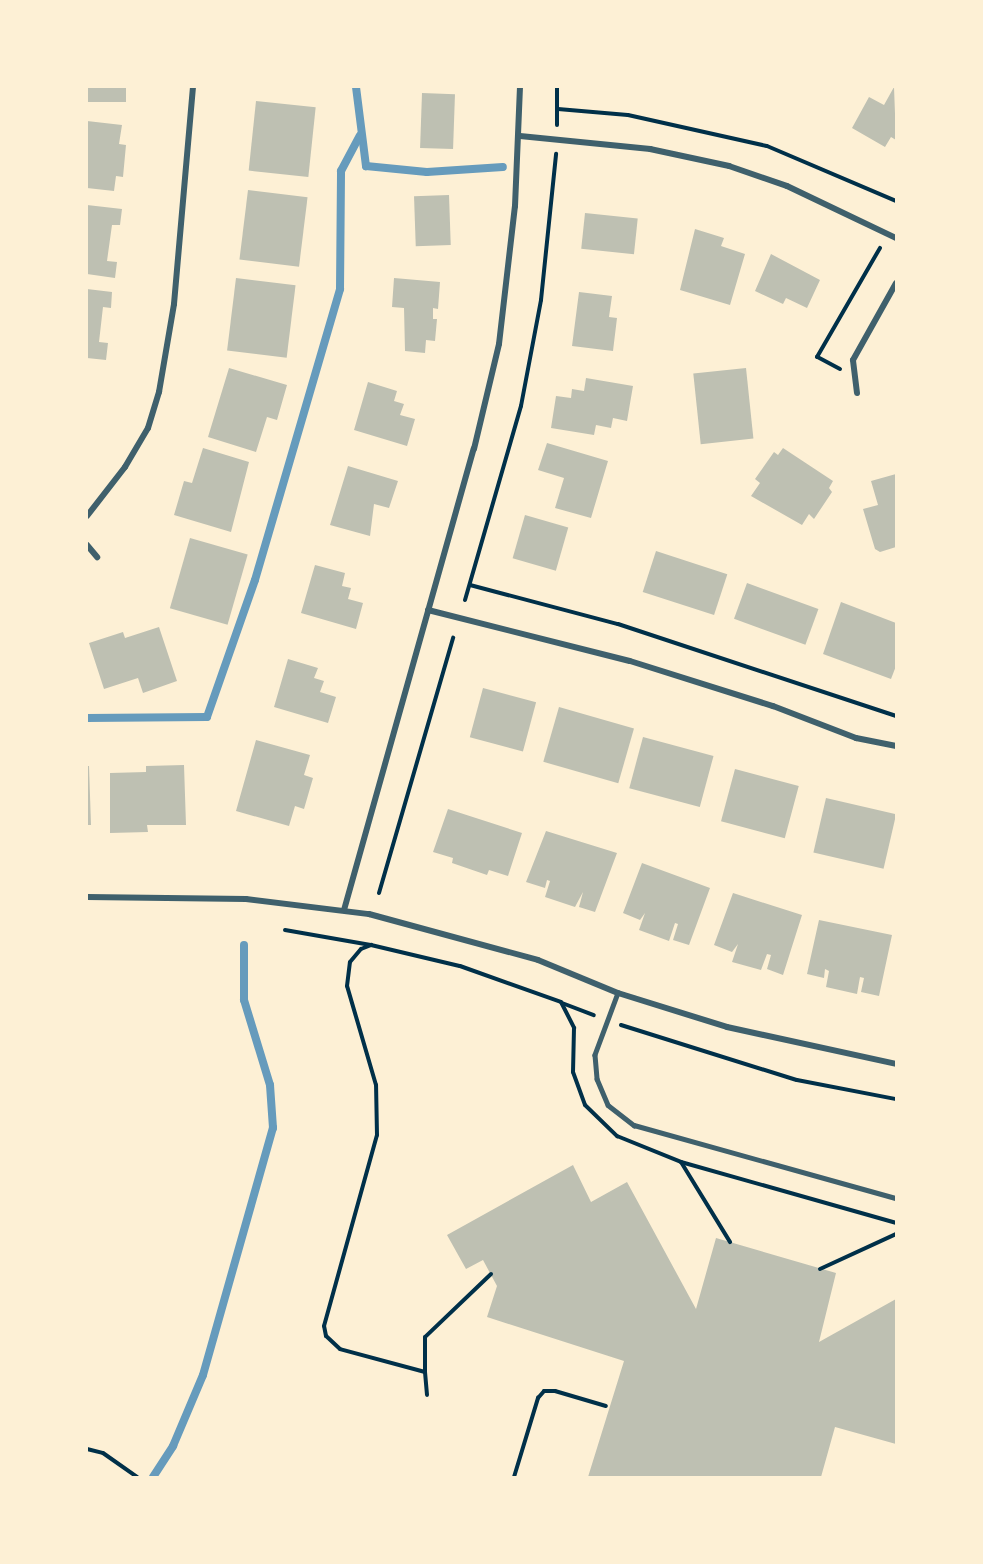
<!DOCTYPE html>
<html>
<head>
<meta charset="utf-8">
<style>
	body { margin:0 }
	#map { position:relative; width:983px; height:1564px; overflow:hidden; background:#fdf0d5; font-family:"DejaVu Sans",sans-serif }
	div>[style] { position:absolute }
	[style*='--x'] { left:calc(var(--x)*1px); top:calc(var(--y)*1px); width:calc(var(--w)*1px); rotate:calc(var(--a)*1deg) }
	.stream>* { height:8px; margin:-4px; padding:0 4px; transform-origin:4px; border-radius:4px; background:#669bbc }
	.building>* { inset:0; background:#bec0b2; transform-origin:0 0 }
	.path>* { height:4px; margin:-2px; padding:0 2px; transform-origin:2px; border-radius:2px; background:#003049 }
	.service>* { height:4.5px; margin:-2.25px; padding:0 2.25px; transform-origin:2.25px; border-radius:2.25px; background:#3f606c }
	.minor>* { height:6px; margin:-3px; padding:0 3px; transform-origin:3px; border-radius:3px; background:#3f606c }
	span { translate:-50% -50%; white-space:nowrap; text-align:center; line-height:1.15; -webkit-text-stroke:6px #fdf0d5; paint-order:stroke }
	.frame { position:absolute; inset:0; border:88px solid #fdf0d5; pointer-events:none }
</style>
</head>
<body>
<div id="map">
	<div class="stream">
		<div style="--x:356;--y:87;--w:80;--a:82.8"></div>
		<div style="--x:366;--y:166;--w:61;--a:5.6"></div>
		<div style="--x:427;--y:172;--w:76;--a:-3.8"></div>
		<div style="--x:87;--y:718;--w:120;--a:-0.5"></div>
		<div style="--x:207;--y:717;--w:145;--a:-70.7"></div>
		<div style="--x:255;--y:580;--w:303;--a:-73.7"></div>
		<div style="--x:340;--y:289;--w:118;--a:-89.5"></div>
		<div style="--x:341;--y:171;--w:40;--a:-62"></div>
		<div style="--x:153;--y:1477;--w:37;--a:-57"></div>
		<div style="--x:173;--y:1446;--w:77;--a:-67.1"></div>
		<div style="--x:203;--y:1375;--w:257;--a:-74.2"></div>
		<div style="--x:273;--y:1128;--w:43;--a:-94"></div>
		<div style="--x:270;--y:1085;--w:89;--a:-107"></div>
		<div style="--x:244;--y:1000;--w:55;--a:-90"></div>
	</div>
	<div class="building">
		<div style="left:87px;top:87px;width:39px;height:15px"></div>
		<div style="clip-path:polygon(894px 87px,896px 140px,891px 137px,885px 147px,852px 128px,869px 97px,884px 105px)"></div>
		<div style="left:422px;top:93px;width:33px;height:55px;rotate:2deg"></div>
		<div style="left:256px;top:101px;width:60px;height:70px;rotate:6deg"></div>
		<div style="clip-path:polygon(87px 121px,122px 125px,119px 144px,126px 145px,123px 177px,116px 176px,114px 191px,87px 188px)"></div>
		<div style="left:248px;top:190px;width:60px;height:70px;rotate:7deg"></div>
		<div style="left:449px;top:195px;width:50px;height:35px;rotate:88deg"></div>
		<div style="clip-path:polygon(87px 205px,122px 209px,120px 225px,112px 225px,107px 261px,117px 262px,115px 278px,87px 274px)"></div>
		<div style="left:585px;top:213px;width:53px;height:36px;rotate:6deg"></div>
		<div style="clip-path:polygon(695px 229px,724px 238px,721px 246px,745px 254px,730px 305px,680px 290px)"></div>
		<div style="clip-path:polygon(771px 254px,820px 280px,807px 308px,786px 298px,783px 304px,755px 291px)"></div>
		<div style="left:236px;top:278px;width:60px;height:73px;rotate:7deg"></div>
		<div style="clip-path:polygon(394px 278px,440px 282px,438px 309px,433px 308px,433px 319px,437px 319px,435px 341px,426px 340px,425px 353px,405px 351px,404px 308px,392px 307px)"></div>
		<div style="clip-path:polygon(87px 289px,112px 292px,111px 308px,103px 307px,99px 342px,108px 343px,106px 360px,87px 358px)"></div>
		<div style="clip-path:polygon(579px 292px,612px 296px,609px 317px,617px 318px,613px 351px,572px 346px)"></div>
		<div style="clip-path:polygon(229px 368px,287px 385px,277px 420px,267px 417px,256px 452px,208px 437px)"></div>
		<div style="left:746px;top:368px;width:71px;height:53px;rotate:84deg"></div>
		<div style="clip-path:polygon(586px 378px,633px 386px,627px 421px,613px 418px,611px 428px,596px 425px,594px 435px,551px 428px,556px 396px,571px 398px,572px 389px,584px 391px)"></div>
		<div style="clip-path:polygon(368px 382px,397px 391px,394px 401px,404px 404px,400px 415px,415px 419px,407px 446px,354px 430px)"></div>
		<div style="clip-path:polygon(547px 443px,608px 461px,591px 518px,555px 508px,564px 478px,538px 470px)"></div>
		<div style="clip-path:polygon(203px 448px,249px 462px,231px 532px,174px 515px,184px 481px,192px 483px)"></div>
		<div style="clip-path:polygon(783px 448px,833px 481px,829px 488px,832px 492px,814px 519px,809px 514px,802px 525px,751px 496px,760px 483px,755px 479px,774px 452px,778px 455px)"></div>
		<div style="clip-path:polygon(348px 466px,398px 481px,389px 508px,374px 504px,370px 536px,330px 525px)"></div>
		<div style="clip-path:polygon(896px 474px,896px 547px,880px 552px,875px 549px,863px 509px,878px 505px,871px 481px)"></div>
		<div style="left:525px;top:515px;width:45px;height:45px;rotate:16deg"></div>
		<div style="left:190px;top:538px;width:60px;height:73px;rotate:16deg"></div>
		<div style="left:656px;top:551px;width:75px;height:43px;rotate:18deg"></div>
		<div style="clip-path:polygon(315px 565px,345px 573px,342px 586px,351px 588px,348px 599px,363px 603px,356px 629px,301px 613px)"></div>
		<div style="left:747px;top:583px;width:76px;height:38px;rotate:20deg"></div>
		<div style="clip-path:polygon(841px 602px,896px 623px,896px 666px,891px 679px,823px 654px)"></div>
		<div style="clip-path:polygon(159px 627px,177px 681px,143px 693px,138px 678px,104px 689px,89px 643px,123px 632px,125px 638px)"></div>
		<div style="clip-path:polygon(288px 659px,318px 668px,314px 678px,324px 681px,320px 692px,336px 697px,328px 723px,274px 707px)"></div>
		<div style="left:483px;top:688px;width:55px;height:51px;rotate:15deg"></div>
		<div style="left:559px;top:707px;width:78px;height:57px;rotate:16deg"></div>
		<div style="left:643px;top:737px;width:73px;height:53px;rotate:15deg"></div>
		<div style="clip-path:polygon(256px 740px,310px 755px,304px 775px,313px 778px,304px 809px,295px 806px,289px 826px,236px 811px)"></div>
		<div style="clip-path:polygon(184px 765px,186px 825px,147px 825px,148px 832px,110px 833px,110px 773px,146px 772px,146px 766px)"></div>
		<div style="clip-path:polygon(87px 766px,89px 766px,91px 825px,87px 825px)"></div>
		<div style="left:735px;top:769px;width:66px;height:54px;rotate:15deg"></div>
		<div style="left:826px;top:798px;width:72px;height:56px;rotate:13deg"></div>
		<div style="clip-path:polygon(448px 809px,522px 833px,508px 876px,489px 870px,487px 875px,452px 863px,453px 858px,433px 852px)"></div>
		<div style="clip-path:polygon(546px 831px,617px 853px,595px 912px,579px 907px,583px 892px,575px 907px,545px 897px,550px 881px,547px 880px,545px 888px,526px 882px)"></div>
		<div style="clip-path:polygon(642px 863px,710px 888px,689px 945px,673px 940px,678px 924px,675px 923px,669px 941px,639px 930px,645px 913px,640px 920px,623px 913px)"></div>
		<div style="clip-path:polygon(733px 893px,802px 915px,783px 975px,767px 969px,771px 955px,767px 954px,761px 970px,732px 962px,738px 944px,732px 952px,714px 945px)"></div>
		<div style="clip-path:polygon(819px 920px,892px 935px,879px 996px,861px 992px,864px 978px,860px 977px,857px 994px,826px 987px,829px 971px,825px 969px,824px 978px,807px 974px)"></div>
		<div style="clip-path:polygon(573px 1165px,591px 1202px,627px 1182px,696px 1309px,716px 1238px,836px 1273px,819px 1342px,896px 1299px,896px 1444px,835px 1427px,821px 1477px,588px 1477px,624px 1361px,487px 1317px,497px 1286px,483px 1260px,466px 1269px,447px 1235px)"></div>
	</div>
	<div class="path">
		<div style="--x:558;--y:109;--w:70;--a:4.9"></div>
		<div style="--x:628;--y:115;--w:142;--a:12.6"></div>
		<div style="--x:767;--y:146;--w:140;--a:23.1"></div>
		<div style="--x:557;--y:125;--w:38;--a:-90"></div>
		<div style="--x:840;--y:369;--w:26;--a:-152"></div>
		<div style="--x:817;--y:357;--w:126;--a:-60"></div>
		<div style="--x:470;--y:585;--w:153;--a:14.8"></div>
		<div style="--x:618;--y:624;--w:293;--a:18.3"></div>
		<div style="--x:465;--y:600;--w:202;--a:-73.9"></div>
		<div style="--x:521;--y:406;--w:108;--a:-79.3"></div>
		<div style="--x:541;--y:300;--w:147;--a:-84.1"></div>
		<div style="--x:379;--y:893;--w:266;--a:-73.8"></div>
		<div style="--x:285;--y:930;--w:87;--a:9.9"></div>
		<div style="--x:562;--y:1003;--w:34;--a:21"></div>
		<div style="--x:621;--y:1025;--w:184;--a:17.4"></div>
		<div style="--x:797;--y:1080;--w:101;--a:10.9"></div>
		<div style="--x:681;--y:1162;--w:223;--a:15.8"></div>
		<div style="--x:820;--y:1269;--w:84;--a:-24.7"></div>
		<div style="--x:491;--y:1274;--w:91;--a:136.3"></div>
		<div style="--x:425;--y:1337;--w:35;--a:90"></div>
		<div style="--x:425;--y:1372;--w:88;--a:-164.9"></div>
		<div style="--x:340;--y:1349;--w:19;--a:-137"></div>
		<div style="--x:326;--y:1336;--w:10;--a:-101"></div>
		<div style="--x:324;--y:1326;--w:198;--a:-74.5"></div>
		<div style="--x:377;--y:1135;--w:50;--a:-91.1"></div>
		<div style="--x:376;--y:1085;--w:103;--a:-106.3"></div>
		<div style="--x:347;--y:986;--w:24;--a:-83"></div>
		<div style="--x:350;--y:962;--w:17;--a:-50"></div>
		<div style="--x:361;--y:949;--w:11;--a:-22"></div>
		<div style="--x:371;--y:945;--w:91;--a:13.3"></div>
		<div style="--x:460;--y:966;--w:107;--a:19.6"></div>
		<div style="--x:561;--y:1002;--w:29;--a:63"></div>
		<div style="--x:574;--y:1028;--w:44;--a:91.3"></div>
		<div style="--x:573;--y:1072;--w:35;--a:70"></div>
		<div style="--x:585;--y:1105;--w:45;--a:44.1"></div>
		<div style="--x:617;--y:1136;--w:69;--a:22.1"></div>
		<div style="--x:681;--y:1162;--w:94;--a:58.5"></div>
		<div style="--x:425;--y:1372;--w:23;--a:85"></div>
		<div style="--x:87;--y:1449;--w:16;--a:14"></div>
		<div style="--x:103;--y:1453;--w:42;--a:35.2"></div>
		<div style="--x:514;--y:1477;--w:83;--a:-73.1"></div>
		<div style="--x:538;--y:1398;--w:9;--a:-49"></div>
		<div style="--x:544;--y:1391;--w:11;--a:0"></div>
		<div style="--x:555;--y:1391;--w:53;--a:16.4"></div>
	</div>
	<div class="service">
		<div style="--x:618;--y:993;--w:66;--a:110.4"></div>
		<div style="--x:595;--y:1055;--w:24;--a:85"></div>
		<div style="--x:597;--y:1079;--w:28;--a:67"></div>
		<div style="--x:608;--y:1105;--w:33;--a:38"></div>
		<div style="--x:634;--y:1125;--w:272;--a:15.6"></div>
	</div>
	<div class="minor">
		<div style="--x:520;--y:136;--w:131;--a:5.7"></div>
		<div style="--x:650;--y:149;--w:81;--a:12.1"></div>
		<div style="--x:729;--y:166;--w:61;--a:19"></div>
		<div style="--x:787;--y:186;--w:121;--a:25.5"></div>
		<div style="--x:857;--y:393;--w:33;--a:-97"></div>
		<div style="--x:853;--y:360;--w:88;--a:-60.8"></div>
		<div style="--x:87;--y:516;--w:62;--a:-52.2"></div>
		<div style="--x:125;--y:467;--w:45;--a:-59.5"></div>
		<div style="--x:148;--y:428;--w:38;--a:-73"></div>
		<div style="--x:159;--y:392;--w:89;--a:-80.3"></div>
		<div style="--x:174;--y:304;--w:218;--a:-85"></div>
		<div style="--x:87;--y:545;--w:16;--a:50"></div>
		<div style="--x:428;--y:610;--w:208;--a:14.2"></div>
		<div style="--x:630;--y:661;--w:150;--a:17.5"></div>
		<div style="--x:773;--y:706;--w:89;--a:21.1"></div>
		<div style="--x:856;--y:738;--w:41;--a:11.3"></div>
		<div style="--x:87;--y:897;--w:159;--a:0.7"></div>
		<div style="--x:246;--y:899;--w:124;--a:7"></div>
		<div style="--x:369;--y:914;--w:175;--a:15.2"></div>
		<div style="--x:538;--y:960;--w:87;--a:22.4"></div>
		<div style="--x:618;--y:993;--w:114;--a:17.3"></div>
		<div style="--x:727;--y:1027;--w:173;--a:12.3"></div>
		<div style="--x:344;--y:910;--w:479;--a:-74.3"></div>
		<div style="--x:474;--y:449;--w:108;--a:-76.6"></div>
		<div style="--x:499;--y:344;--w:139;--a:-83.4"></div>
		<div style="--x:515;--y:206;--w:119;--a:-87.6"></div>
	</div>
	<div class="frame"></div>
</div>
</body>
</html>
